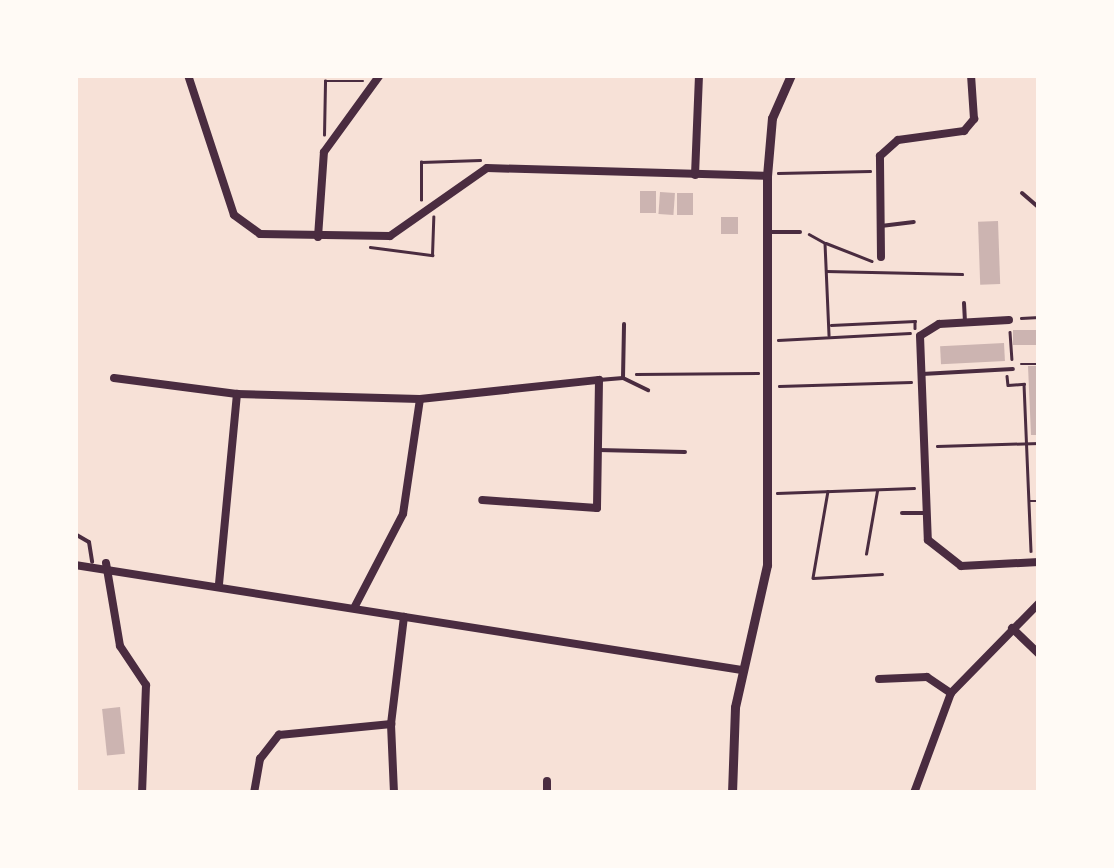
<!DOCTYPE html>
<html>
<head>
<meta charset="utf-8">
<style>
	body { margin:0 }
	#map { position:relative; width:1114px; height:868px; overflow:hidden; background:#f7e1d7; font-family:"Noto Sans",sans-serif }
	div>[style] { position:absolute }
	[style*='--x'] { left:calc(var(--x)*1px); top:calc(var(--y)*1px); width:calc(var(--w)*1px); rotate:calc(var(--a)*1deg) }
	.building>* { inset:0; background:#ccb4b1; transform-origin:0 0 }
	.path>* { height:2.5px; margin:-1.25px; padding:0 1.25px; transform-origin:1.25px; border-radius:1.25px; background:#4a2c40 }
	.service>* { height:4px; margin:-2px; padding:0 2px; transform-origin:2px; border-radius:2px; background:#4a2c40 }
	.minor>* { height:8px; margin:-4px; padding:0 4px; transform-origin:4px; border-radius:4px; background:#4a2c40 }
	.tertiary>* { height:9px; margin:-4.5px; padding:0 4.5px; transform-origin:4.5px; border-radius:4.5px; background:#4a2c40 }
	span { translate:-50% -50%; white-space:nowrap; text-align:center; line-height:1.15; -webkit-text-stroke:8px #fffaf5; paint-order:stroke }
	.frame { position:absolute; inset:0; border:78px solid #fffaf5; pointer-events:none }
</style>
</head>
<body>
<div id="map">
	<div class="building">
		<div style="left:640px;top:191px;width:16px;height:22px"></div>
		<div style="left:660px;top:192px;width:15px;height:22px;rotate:4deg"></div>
		<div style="left:677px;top:193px;width:16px;height:22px"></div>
		<div style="left:721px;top:217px;width:17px;height:17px"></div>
		<div style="left:998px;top:221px;width:63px;height:20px;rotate:88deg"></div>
		<div style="left:1039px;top:330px;width:15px;height:26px;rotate:90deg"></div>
		<div style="left:1004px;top:343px;width:18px;height:64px;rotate:87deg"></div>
		<div style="clip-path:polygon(1028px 366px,1039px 366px,1039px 435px,1031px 435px)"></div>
		<div style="left:120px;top:707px;width:47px;height:18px;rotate:84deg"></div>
	</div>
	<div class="path">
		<div style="--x:324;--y:135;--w:54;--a:-88.9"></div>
		<div style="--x:325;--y:81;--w:38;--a:0"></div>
		<div style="--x:778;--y:173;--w:92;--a:-1.2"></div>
		<div style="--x:421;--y:200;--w:38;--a:-90"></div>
		<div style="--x:421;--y:162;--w:59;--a:-1.9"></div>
		<div style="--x:809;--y:234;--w:18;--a:29"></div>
		<div style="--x:825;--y:243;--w:92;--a:87.5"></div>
		<div style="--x:826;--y:243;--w:49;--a:21.4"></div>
		<div style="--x:370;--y:247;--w:63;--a:7.4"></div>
		<div style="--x:432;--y:255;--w:38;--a:-88"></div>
		<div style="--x:826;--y:271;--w:136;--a:1.3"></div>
		<div style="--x:1021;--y:318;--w:18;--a:-3"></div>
		<div style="--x:831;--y:325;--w:84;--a:-2.7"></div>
		<div style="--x:915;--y:321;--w:7;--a:90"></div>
		<div style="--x:1010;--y:332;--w:27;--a:86"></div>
		<div style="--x:778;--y:340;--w:132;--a:-3"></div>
		<div style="--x:1021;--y:364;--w:18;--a:0"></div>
		<div style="--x:636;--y:374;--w:122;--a:-0.5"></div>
		<div style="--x:1007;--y:376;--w:9;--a:84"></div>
		<div style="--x:1008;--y:385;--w:16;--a:-4"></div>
		<div style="--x:1024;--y:384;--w:167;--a:87.6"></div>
		<div style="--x:779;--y:386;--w:132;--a:-1.7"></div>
		<div style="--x:937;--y:446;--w:102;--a:-1.7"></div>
		<div style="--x:828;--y:491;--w:88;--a:99.8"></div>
		<div style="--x:813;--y:578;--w:69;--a:-3.3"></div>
		<div style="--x:777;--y:493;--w:137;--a:-2.1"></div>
		<div style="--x:1029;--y:501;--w:10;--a:0"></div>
		<div style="--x:866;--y:554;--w:64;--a:-80.1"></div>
	</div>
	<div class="service">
		<div style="--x:1022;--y:193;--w:23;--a:41"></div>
		<div style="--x:881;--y:226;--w:33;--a:-7"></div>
		<div style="--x:769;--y:232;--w:31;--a:0"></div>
		<div style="--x:964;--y:303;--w:19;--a:87"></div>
		<div style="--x:922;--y:374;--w:91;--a:-3.1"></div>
		<div style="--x:623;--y:378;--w:28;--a:26"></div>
		<div style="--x:599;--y:380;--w:24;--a:-5"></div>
		<div style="--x:623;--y:378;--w:54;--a:-88.9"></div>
		<div style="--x:598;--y:450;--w:87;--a:1.3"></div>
		<div style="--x:902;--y:513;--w:25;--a:0"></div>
		<div style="--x:75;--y:534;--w:16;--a:30"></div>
		<div style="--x:89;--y:542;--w:20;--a:81"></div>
	</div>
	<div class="minor">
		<div style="--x:188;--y:75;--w:147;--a:71.8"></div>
		<div style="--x:234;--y:215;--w:32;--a:36"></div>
		<div style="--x:260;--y:234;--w:130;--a:0.9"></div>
		<div style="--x:390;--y:236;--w:118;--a:-35"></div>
		<div style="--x:487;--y:168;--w:280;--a:1.6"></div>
		<div style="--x:695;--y:175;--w:100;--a:-87.7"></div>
		<div style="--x:318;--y:237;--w:85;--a:-86"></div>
		<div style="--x:324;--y:152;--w:95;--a:-54"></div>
		<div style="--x:881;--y:257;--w:101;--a:-90.6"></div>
		<div style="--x:880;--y:156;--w:24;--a:-42"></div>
		<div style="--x:898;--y:140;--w:67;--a:-7.8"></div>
		<div style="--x:964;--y:131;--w:16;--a:-50"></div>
		<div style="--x:974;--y:119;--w:44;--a:-93.9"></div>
		<div style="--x:1009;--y:320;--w:70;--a:176.7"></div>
		<div style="--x:939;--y:324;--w:22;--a:148"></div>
		<div style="--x:920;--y:336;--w:204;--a:87.8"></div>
		<div style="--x:928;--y:540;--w:42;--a:38.2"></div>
		<div style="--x:961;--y:566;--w:78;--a:-2.9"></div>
		<div style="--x:114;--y:378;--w:124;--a:7.4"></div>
		<div style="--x:420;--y:399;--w:180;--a:-6.1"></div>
		<div style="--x:599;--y:380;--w:128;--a:90.9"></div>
		<div style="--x:597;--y:508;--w:115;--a:-176"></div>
		<div style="--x:106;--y:563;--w:84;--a:80.4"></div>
		<div style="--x:120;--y:646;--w:47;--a:56.3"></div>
		<div style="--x:146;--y:685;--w:108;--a:92.1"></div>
		<div style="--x:75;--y:565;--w:675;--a:8.95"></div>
		<div style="--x:219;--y:584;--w:191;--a:-84.6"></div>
		<div style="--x:237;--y:394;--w:183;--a:1.6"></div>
		<div style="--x:420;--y:399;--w:116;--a:98.4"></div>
		<div style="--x:403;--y:514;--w:106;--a:117.5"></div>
		<div style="--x:1012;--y:628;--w:37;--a:44"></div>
		<div style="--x:879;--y:679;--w:48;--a:-2.4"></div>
		<div style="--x:927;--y:677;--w:29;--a:34"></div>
		<div style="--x:254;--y:793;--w:35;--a:-80"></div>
		<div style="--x:260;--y:759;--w:31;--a:-52"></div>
		<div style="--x:279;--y:735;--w:113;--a:-5.6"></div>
		<div style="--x:394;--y:793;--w:69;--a:-92.5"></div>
		<div style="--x:391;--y:724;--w:108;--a:-83.1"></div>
		<div style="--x:547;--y:793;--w:12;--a:-90"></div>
		<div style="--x:914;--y:793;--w:107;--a:-69.7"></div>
		<div style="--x:951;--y:693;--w:126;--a:-45.6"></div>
	</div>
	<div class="tertiary">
		<div style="--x:732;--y:793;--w:86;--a:-88"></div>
		<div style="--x:735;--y:707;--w:146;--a:-77.3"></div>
		<div style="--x:767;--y:565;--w:389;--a:-90"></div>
		<div style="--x:767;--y:176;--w:58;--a:-85.1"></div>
		<div style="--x:772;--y:118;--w:47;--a:-66.2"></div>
	</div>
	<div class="frame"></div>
</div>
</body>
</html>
